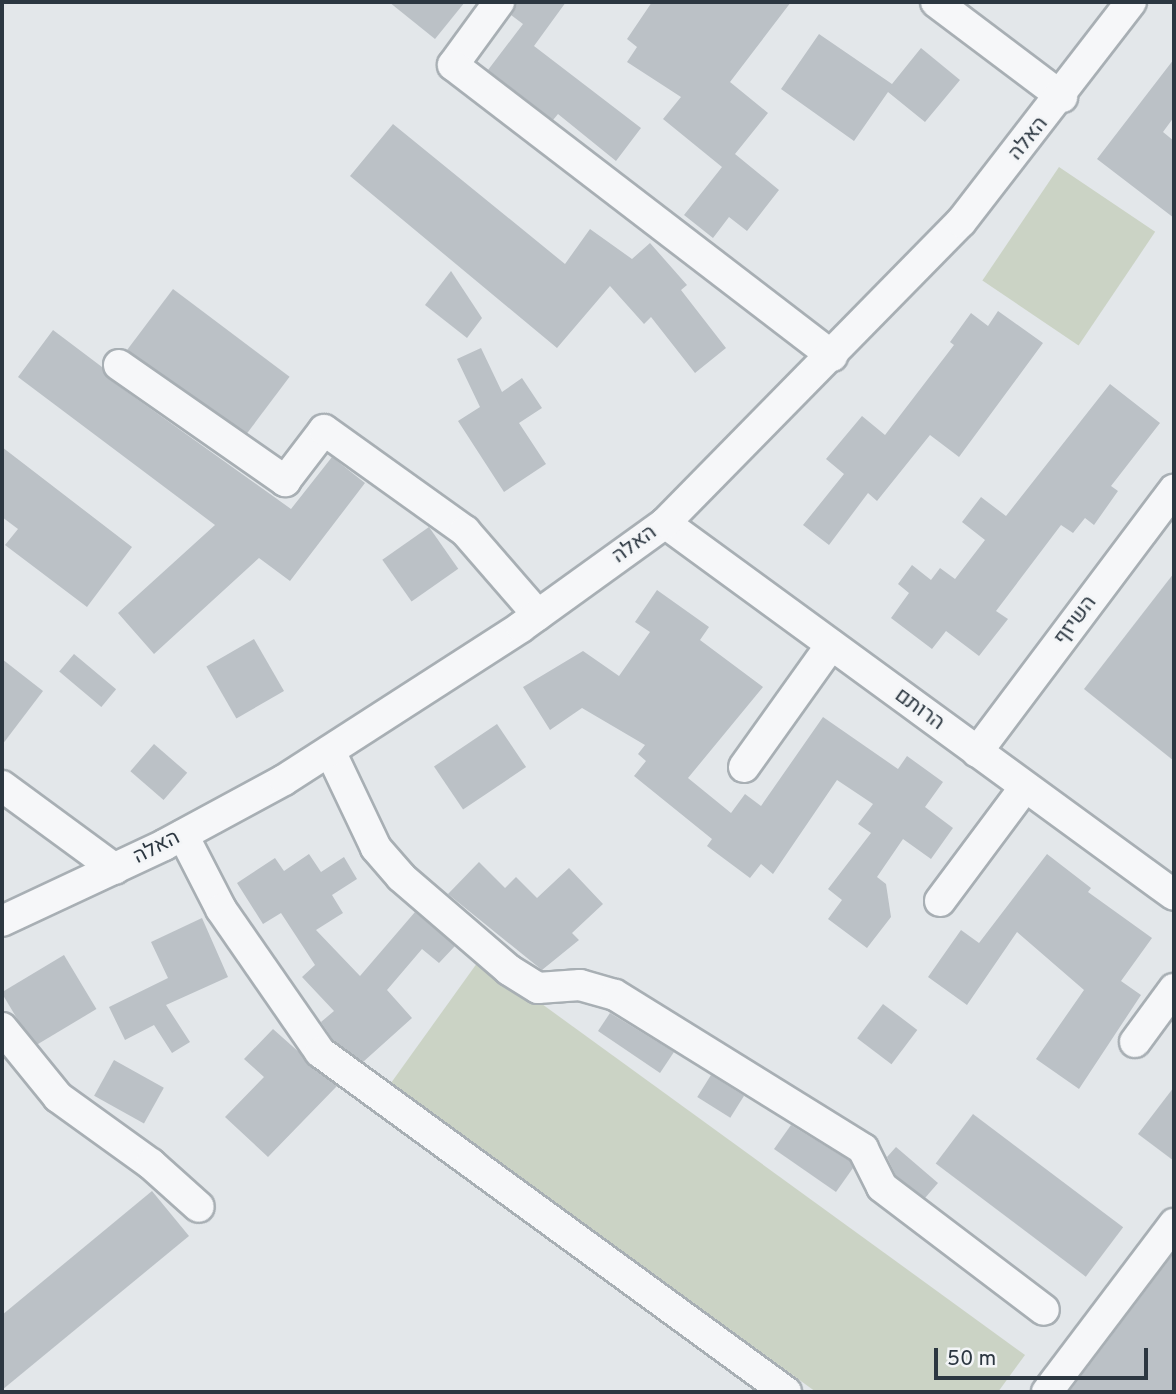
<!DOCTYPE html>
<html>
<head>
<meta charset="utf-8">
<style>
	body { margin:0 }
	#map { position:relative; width:1176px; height:1394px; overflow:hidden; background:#e3e7ea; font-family:Overpass,Heebo,sans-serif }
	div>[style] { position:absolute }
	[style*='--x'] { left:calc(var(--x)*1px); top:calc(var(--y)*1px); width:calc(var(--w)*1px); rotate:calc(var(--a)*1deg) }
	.green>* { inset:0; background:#cbd3c5; transform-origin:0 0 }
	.building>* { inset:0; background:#bbc1c6; transform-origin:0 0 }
	.roads { filter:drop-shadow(2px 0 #a8afb4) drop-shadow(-2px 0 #a8afb4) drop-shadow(0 2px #a8afb4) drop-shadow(0 -2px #a8afb4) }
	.minor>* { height:30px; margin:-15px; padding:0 15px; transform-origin:15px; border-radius:15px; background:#f6f7f9 }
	span { translate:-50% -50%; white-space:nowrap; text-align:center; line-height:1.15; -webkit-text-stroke:5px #f3f5f7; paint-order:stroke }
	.street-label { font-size:21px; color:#2c3741 }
	.frame { position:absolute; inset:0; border:4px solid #2c3741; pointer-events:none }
	.scale { position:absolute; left:934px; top:1348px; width:214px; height:32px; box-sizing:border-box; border:4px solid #2c3741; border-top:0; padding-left:9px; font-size:21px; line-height:24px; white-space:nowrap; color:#2c3741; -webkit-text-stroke:5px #f3f5f7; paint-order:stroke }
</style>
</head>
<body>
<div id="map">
	<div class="green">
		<div style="left:1059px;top:167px;width:116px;height:137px;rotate:34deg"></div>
		<div style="clip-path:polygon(480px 959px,1025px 1355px,998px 1392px,816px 1392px,391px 1083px)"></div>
	</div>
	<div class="building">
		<div style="clip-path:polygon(389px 2px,465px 2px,435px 39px)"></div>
		<div style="clip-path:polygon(516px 2px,566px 2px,534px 46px,641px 128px,616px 161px,558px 114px,553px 120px,488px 70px,523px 24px,511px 15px)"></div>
		<div style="clip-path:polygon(652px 2px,791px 2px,730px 82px,768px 113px,735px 154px,779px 190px,747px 231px,729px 217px,713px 238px,684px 215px,722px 167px,663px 119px,681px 97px,627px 62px,637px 47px,627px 39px)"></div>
		<div style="clip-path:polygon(819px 34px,892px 84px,921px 48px,960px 80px,925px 122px,888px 92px,854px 141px,781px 89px)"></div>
		<div style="clip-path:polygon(1174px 59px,1174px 117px,1163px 132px,1174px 141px,1174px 218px,1097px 159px)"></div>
		<div style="clip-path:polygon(393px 124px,565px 264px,590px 229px,632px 259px,650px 243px,687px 285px,681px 290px,726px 348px,695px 373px,651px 317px,644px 324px,610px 286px,557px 348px,350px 176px)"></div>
		<div style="clip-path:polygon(451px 271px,482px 318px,467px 338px,425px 305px)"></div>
		<div style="left:173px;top:289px;width:146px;height:76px;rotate:37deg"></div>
		<div style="clip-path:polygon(998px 311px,1043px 343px,959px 457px,930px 435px,877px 501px,868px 493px,829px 545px,803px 525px,844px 474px,826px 459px,862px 416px,885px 435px,954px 345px,950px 342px,971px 313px,988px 326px)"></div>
		<div style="clip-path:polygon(53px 330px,102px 367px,109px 379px,291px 509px,332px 457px,365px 483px,290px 581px,259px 558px,154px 654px,118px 613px,215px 525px,18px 377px)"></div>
		<div style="clip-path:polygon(481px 348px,502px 392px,522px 378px,542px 408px,519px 423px,546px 464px,504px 492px,458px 421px,480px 407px,457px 359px)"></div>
		<div style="clip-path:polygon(1110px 384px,1160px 423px,1111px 486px,1118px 491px,1094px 525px,1085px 518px,1073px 533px,1061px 525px,996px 611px,1008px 619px,979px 656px,946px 631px,932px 649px,891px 618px,909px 593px,898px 584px,912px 565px,931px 580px,940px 568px,955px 579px,985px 540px,962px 522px,981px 497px,1006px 516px)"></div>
		<div style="clip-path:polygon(2px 447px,132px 547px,87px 607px,5px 545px,18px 529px,2px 517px)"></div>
		<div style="left:429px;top:527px;width:51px;height:57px;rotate:55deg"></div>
		<div style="clip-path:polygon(1174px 573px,1174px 761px,1084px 689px)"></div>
		<div style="clip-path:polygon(657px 590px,709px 627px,700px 640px,763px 687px,688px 778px,731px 813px,745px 794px,761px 806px,823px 717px,898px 769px,907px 756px,943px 782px,925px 807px,953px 828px,931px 859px,903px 839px,877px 877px,886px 884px,891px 917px,867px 948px,828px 919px,842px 900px,828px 889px,871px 833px,858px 824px,873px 804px,837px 780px,773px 874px,761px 864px,750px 878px,707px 846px,712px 839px,634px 776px,646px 761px,638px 754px,645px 745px,582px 708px,550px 730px,523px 687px,583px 651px,619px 676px,650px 632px,635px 622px)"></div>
		<div style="left:254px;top:639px;width:60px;height:55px;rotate:60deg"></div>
		<div style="left:74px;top:654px;width:55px;height:23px;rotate:40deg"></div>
		<div style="clip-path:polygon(2px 659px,43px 691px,2px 745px)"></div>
		<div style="left:497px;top:724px;width:52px;height:76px;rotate:56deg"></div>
		<div style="left:154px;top:744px;width:44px;height:36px;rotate:41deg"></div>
		<div style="clip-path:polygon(309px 854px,321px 872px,344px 857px,357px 879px,332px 895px,343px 913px,316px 930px,360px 976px,415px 912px,455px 946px,439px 963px,422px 949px,387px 990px,412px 1018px,363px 1062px,333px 1040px,321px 1022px,334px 1011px,302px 977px,315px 965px,281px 913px,263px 924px,237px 883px,275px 858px,284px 871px)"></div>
		<div style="clip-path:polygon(1047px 854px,1091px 888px,1088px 892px,1152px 938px,1121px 981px,1141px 995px,1079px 1089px,1036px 1059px,1084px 990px,1017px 932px,967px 1005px,928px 977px,961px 930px,979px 943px)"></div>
		<div style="clip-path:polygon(479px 862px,505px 888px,516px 877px,537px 898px,569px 868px,603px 904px,572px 933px,579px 940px,542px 970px,448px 894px)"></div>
		<div style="clip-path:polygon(202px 918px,228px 977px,166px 1005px,190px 1042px,172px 1053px,154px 1025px,125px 1040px,109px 1007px,168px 978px,151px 942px)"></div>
		<div style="left:64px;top:955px;width:63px;height:73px;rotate:59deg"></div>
		<div style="left:883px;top:1004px;width:43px;height:43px;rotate:37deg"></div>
		<div style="clip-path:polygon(610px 1013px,674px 1052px,660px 1073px,598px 1031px)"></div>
		<div style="clip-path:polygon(273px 1029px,337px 1086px,268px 1157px,225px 1117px,264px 1077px,244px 1059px)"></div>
		<div style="left:114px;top:1060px;width:57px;height:41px;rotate:29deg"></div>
		<div style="left:711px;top:1075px;width:39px;height:26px;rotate:32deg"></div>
		<div style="clip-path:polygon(1174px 1087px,1174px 1161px,1138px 1134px)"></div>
		<div style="left:973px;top:1114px;width:188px;height:62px;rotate:37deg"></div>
		<div style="clip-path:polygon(791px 1125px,850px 1161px,853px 1168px,836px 1192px,774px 1149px)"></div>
		<div style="clip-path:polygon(896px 1147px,938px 1183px,925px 1198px,896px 1176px,887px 1157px)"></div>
		<div style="clip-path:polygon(152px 1191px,189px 1236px,2px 1390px,2px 1315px)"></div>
		<div style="clip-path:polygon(1174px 1253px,1174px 1392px,1069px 1392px)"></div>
	</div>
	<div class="roads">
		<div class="minor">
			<div style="--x:499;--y:2;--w:78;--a:126.1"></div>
			<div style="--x:453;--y:65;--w:478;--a:37.5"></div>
			<div style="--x:936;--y:2;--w:158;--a:37"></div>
			<div style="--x:119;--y:365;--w:203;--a:34.9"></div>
			<div style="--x:285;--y:481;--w:64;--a:-52.6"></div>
			<div style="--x:324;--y:430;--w:173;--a:35.6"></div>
			<div style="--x:465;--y:531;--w:111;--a:49"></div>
			<div style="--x:665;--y:523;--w:630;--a:36.16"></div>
			<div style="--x:330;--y:751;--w:107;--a:64.6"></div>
			<div style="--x:376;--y:848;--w:38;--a:49"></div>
			<div style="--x:401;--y:877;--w:143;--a:40.7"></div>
			<div style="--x:509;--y:970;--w:34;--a:32"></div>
			<div style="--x:538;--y:988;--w:42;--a:-4.1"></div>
			<div style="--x:580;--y:985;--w:36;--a:16"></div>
			<div style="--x:615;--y:995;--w:292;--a:31.8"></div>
			<div style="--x:863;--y:1149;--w:42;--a:63.4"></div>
			<div style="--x:882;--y:1187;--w:203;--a:37.2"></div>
			<div style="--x:977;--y:752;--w:328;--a:-53.1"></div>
			<div style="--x:744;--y:767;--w:150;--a:-54.5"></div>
			<div style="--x:2;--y:786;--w:140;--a:36.3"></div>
			<div style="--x:183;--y:835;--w:83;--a:62.8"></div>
			<div style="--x:221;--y:909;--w:174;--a:55.3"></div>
			<div style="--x:320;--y:1052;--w:577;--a:36.12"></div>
			<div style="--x:940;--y:901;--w:142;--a:-53.3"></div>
			<div style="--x:2;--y:921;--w:179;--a:-25.1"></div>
			<div style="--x:164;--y:845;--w:136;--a:-28.4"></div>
			<div style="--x:284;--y:780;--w:282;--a:-32.8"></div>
			<div style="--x:521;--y:627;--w:178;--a:-35.8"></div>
			<div style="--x:665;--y:523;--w:422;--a:-45.5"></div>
			<div style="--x:961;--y:222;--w:278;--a:-52.3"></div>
			<div style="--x:2;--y:1028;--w:89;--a:50.9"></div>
			<div style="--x:58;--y:1097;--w:115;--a:35.8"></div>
			<div style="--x:151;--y:1164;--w:64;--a:41.9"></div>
			<div style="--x:1135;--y:1042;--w:66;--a:-53.7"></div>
			<div style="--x:1047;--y:1392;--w:211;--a:-52.9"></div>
		</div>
	</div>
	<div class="street-label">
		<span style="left:1029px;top:139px;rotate:-51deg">האלה</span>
		<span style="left:635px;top:545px;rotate:-36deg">האלה</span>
		<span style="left:1076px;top:621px;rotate:-53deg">השיזף</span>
		<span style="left:919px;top:710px;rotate:36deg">הרותם</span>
		<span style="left:157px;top:848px;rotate:-27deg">האלה</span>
	</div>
	<div class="frame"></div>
	<div class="scale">50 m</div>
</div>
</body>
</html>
